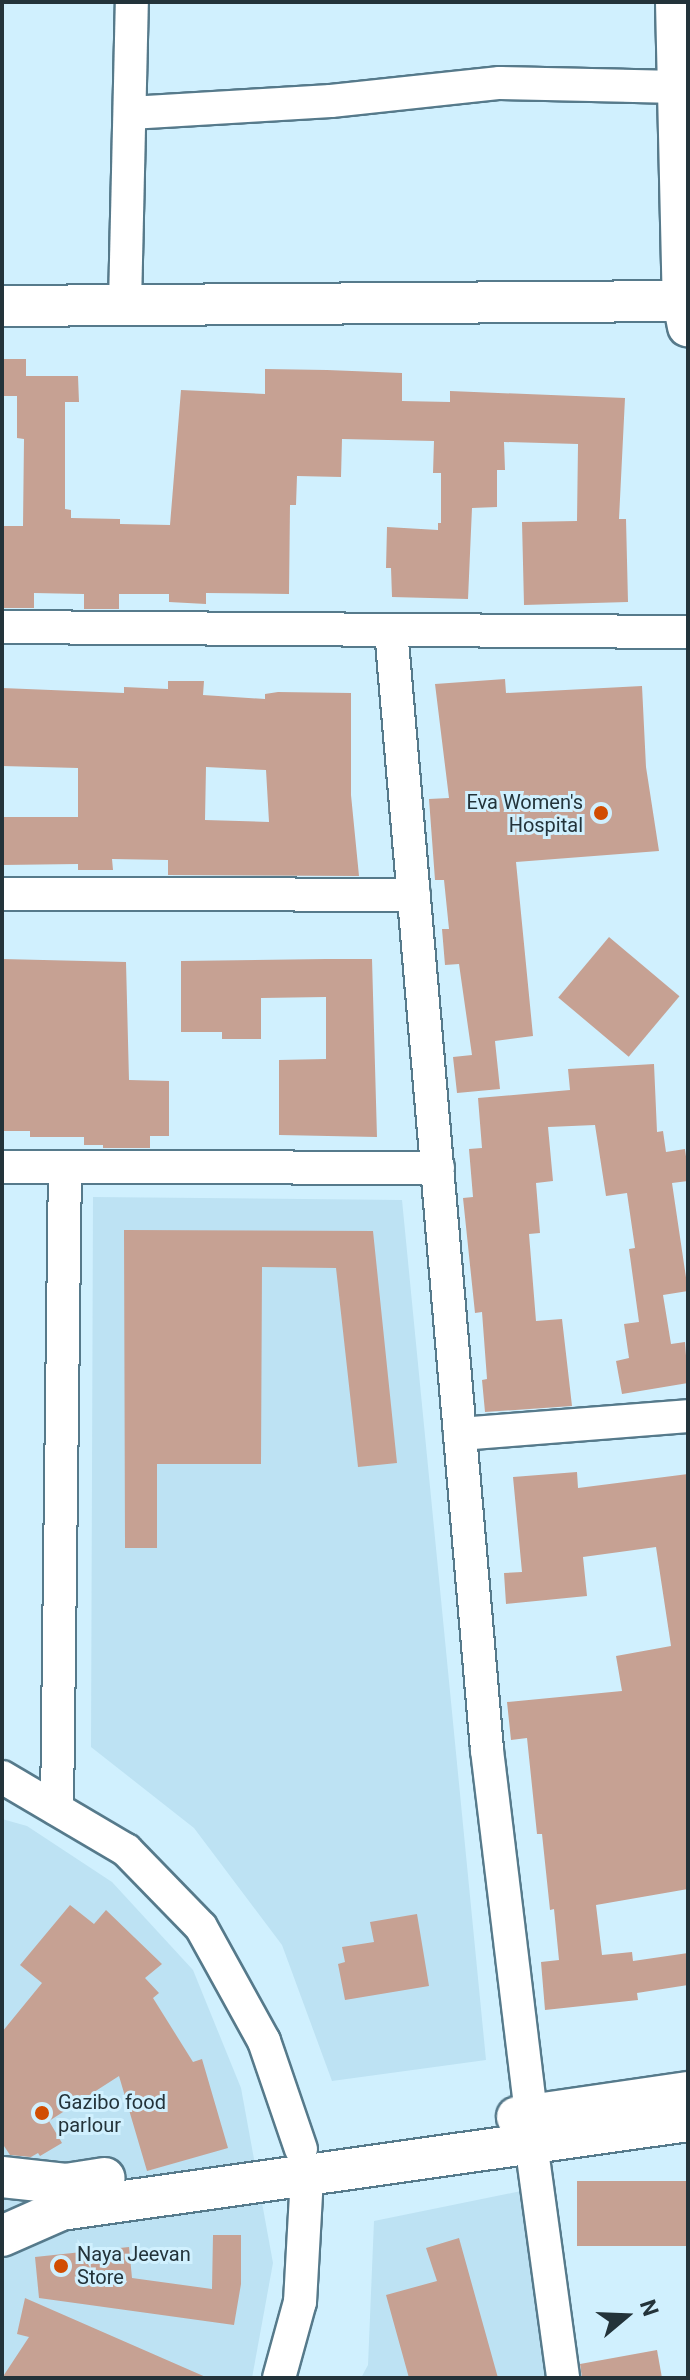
<!DOCTYPE html>
<html>
<head>
<meta charset="utf-8">
<style>
	body { margin:0 }
	#map { position:relative; width:690px; height:2380px; overflow:hidden; background:#d0f0fe; font-family:Roboto,sans-serif }
	div>[style] { position:absolute }
	[style*='--x'] { left:calc(var(--x)*1px); top:calc(var(--y)*1px); width:calc(var(--w)*1px); rotate:calc(var(--a)*1deg) }
	.built>* { inset:0; background:#bde2f3 }
	.building>* { inset:0; background:#c6a193; transform-origin:0 0 }
	.roads { filter:drop-shadow(2px 0 #567a8b) drop-shadow(-2px 0 #567a8b) drop-shadow(0 2px #567a8b) drop-shadow(0 -2px #567a8b) }
	.minor>* { height:32px; margin:-16px; padding:0 16px; transform-origin:16px; border-radius:16px; background:#fff }
	.tertiary>* { height:40px; margin:-20px; padding:0 20px; transform-origin:20px; border-radius:20px; background:#fff }
	.dots>* { width:22px; height:22px; translate:-50% -50%; box-sizing:border-box; border:4px solid #d0f0fe; border-radius:50% }
	span { translate:-50% -50%; white-space:nowrap; text-align:center; line-height:1.15; -webkit-text-stroke:6px #d0f0fe; paint-order:stroke }
	.poi-label { font-size:20px; color:#23333a }
	.right { translate:-100% -50%; text-align:right }
	.left { translate:0 -50%; text-align:left }
	.frame { position:absolute; inset:0; border:4px solid #23333a; pointer-events:none }
	.north { position:absolute; left:586px; top:2276px; width:80px; height:80px; -webkit-text-stroke:6px #d0f0fe; paint-order:stroke; rotate:71deg; font-size:22px; font-weight:700; line-height:32px; text-align:center; color:#23333a }
	.north::after { content:''; display:block; margin:auto; width:28px; height:36px; background:#23333a; clip-path:polygon(50% 0,100% 100%,50% 72%,0 100%) }
</style>
</head>
<body>
<div id="map">
	<div class="built">
		<div style="clip-path:polygon(93px 1197px,402px 1200px,486px 2060px,332px 2081px,282px 1945px,194px 1828px,91px 1747px)"></div>
		<div style="clip-path:polygon(2px 1819px,27px 1826px,112px 1882px,193px 1970px,241px 2088px,273px 2263px,252px 2378px,2px 2378px)"></div>
		<div style="clip-path:polygon(531px 2189px,552px 2378px,361px 2378px,368px 2365px,374px 2221px)"></div>
	</div>
	<div class="building">
		<div style="clip-path:polygon(2px 359px,26px 359px,26px 376px,78px 376px,79px 402px,65px 402px,65px 509px,71px 510px,71px 518px,120px 519px,120px 524px,170px 525px,181px 390px,265px 394px,265px 369px,327px 370px,402px 373px,402px 401px,450px 402px,450px 391px,625px 398px,619px 519px,626px 519px,628px 602px,524px 605px,522px 522px,577px 521px,578px 444px,504px 442px,505px 470px,497px 470px,497px 507px,472px 508px,468px 599px,392px 597px,391px 568px,386px 568px,387px 527px,438px 530px,438px 523px,441px 523px,441px 473px,433px 473px,434px 441px,342px 439px,341px 477px,297px 476px,296px 505px,290px 505px,289px 594px,206px 593px,206px 604px,169px 602px,169px 594px,119px 594px,119px 609px,84px 609px,84px 594px,34px 593px,34px 608px,2px 608px,2px 526px,23px 526px,24px 439px,17px 438px,17px 396px,2px 396px)"></div>
		<div style="clip-path:polygon(505px 679px,506px 693px,642px 686px,646px 767px,659px 851px,516px 862px,533px 1036px,495px 1041px,500px 1089px,457px 1093px,453px 1057px,472px 1055px,459px 964px,445px 965px,442px 929px,449px 929px,444px 880px,435px 880px,429px 799px,449px 798px,435px 684px)"></div>
		<div style="clip-path:polygon(evenodd,168px 681px,204px 681px,203px 695px,265px 699px,265px 694px,278px 692px,351px 693px,351px 795px,359px 876px,168px 875px,168px 860px,112px 859px,113px 870px,78px 870px,78px 864px,2px 865px,2px 817px,78px 817px,78px 768px,2px 766px,2px 688px,124px 693px,124px 687px,168px 689px,168px 681px,206px 767px,266px 770px,269px 822px,205px 820px,206px 767px)"></div>
		<div style="left:609px;top:937px;width:92px;height:79px;rotate:40deg"></div>
		<div style="clip-path:polygon(2px 959px,126px 962px,129px 1080px,169px 1081px,169px 1136px,150px 1136px,150px 1148px,103px 1148px,103px 1145px,84px 1145px,84px 1137px,30px 1137px,30px 1131px,2px 1131px)"></div>
		<div style="clip-path:polygon(326px 959px,372px 959px,377px 1137px,279px 1135px,279px 1060px,326px 1059px,326px 997px,261px 998px,261px 1039px,222px 1039px,222px 1032px,181px 1032px,181px 961px)"></div>
		<div style="clip-path:polygon(654px 1064px,657px 1132px,663px 1131px,666px 1152px,685px 1149px,688px 1172px,688px 1181px,672px 1183px,688px 1291px,663px 1295px,671px 1344px,685px 1342px,688px 1383px,622px 1394px,616px 1361px,629px 1358px,624px 1324px,639px 1322px,629px 1249px,635px 1248px,627px 1193px,606px 1196px,595px 1125px,548px 1127px,553px 1181px,536px 1183px,540px 1233px,529px 1234px,536px 1321px,562px 1319px,572px 1406px,485px 1412px,482px 1380px,487px 1379px,482px 1312px,475px 1313px,463px 1198px,473px 1197px,469px 1149px,482px 1148px,478px 1098px,570px 1090px,568px 1069px)"></div>
		<div style="clip-path:polygon(124px 1230px,373px 1231px,397px 1463px,358px 1467px,336px 1268px,262px 1267px,261px 1464px,157px 1464px,157px 1548px,125px 1548px)"></div>
		<div style="clip-path:polygon(577px 1472px,578px 1488px,688px 1474px,688px 1889px,596px 1905px,602px 1955px,632px 1952px,633px 1961px,688px 1953px,688px 1985px,637px 1993px,638px 2000px,545px 2010px,541px 1962px,559px 1960px,554px 1909px,550px 1910px,542px 1834px,537px 1834px,527px 1738px,511px 1740px,507px 1702px,622px 1691px,616px 1656px,671px 1646px,656px 1547px,583px 1557px,587px 1596px,506px 1604px,504px 1573px,522px 1572px,513px 1477px)"></div>
		<div style="clip-path:polygon(70px 1905px,94px 1924px,106px 1910px,162px 1964px,145px 1978px,159px 1993px,153px 1998px,193px 2062px,202px 2059px,228px 2148px,147px 2171px,119px 2076px,49px 2121px,62px 2143px,40px 2156px,38px 2153px,31px 2157px,10px 2155px,2px 2143px,2px 2032px,42px 1983px,20px 1965px)"></div>
		<div style="clip-path:polygon(417px 1914px,429px 1986px,345px 2000px,338px 1964px,345px 1962px,342px 1947px,374px 1942px,370px 1922px)"></div>
		<div style="left:688px;top:2181px;width:65px;height:111px;rotate:90deg"></div>
		<div style="clip-path:polygon(213px 2235px,241px 2235px,241px 2284px,234px 2325px,39px 2298px,35px 2257px,129px 2247px,132px 2278px,212px 2289px)"></div>
		<div style="clip-path:polygon(459px 2238px,498px 2378px,409px 2378px,386px 2295px,437px 2281px,426px 2248px)"></div>
		<div style="clip-path:polygon(25px 2298px,208px 2378px,2px 2378px,29px 2337px,17px 2334px)"></div>
		<div style="clip-path:polygon(657px 2350px,662px 2378px,582px 2378px,580px 2364px)"></div>
	</div>
	<div class="roads">
		<div class="minor">
			<div style="--x:130;--y:113;--w:201;--a:-3.4"></div>
			<div style="--x:331;--y:101;--w:170;--a:-6.1"></div>
			<div style="--x:500;--y:83;--w:178;--a:1.3"></div>
			<div style="--x:125;--y:304;--w:302;--a:-88.7"></div>
			<div style="--x:2;--y:627;--w:686;--a:0.42"></div>
			<div style="--x:391;--y:630;--w:1124;--a:85.1"></div>
			<div style="--x:487;--y:1750;--w:368;--a:83.1"></div>
			<div style="--x:2;--y:894;--w:412;--a:0.1"></div>
			<div style="--x:2;--y:1167;--w:436;--a:0.1"></div>
			<div style="--x:460;--y:1434;--w:229;--a:-4.5"></div>
			<div style="--x:2;--y:1777;--w:144;--a:30.5"></div>
			<div style="--x:126;--y:1850;--w:107;--a:45.8"></div>
			<div style="--x:201;--y:1927;--w:130;--a:61.1"></div>
			<div style="--x:264;--y:2041;--w:114;--a:71.1"></div>
			<div style="--x:57;--y:1809;--w:642;--a:-89.29"></div>
			<div style="--x:531;--y:2143;--w:237;--a:82.2"></div>
			<div style="--x:279;--y:2378;--w:79;--a:-74.6"></div>
			<div style="--x:300;--y:2302;--w:127;--a:-86.8"></div>
		</div>
		<div class="tertiary">
			<div style="--x:676;--y:2;--w:299;--a:88.7"></div>
			<div style="--x:683;--y:301;--w:26;--a:79"></div>
			<div style="--x:2;--y:306;--w:686;--a:-0.42"></div>
			<div style="--x:517;--y:2117;--w:173;--a:-8.3"></div>
			<div style="--x:2;--y:2177;--w:64;--a:6.2"></div>
			<div style="--x:66;--y:2184;--w:39;--a:-9"></div>
			<div style="--x:2;--y:2236;--w:64;--a:-23.8"></div>
			<div style="--x:61;--y:2210;--w:633;--a:-8.08"></div>
		</div>
	</div>
	<div class="dots">
		<div style="left:601px;top:813px;background:#d14d02"></div>
		<div style="left:42px;top:2113px;background:#d14d02"></div>
		<div style="left:61px;top:2266px;background:#d14d02"></div>
	</div>
	<div class="poi-label">
		<span class="right" style="left:583px;top:814px">Eva Women's<br>Hospital</span>
		<span class="left" style="left:58px;top:2114px">Gazibo food<br>parlour</span>
		<span class="left" style="left:77px;top:2266px">Naya Jeevan<br>Store</span>
	</div>
	<div class="frame"></div>
	<div class="north">N</div>
</div>
</body>
</html>
